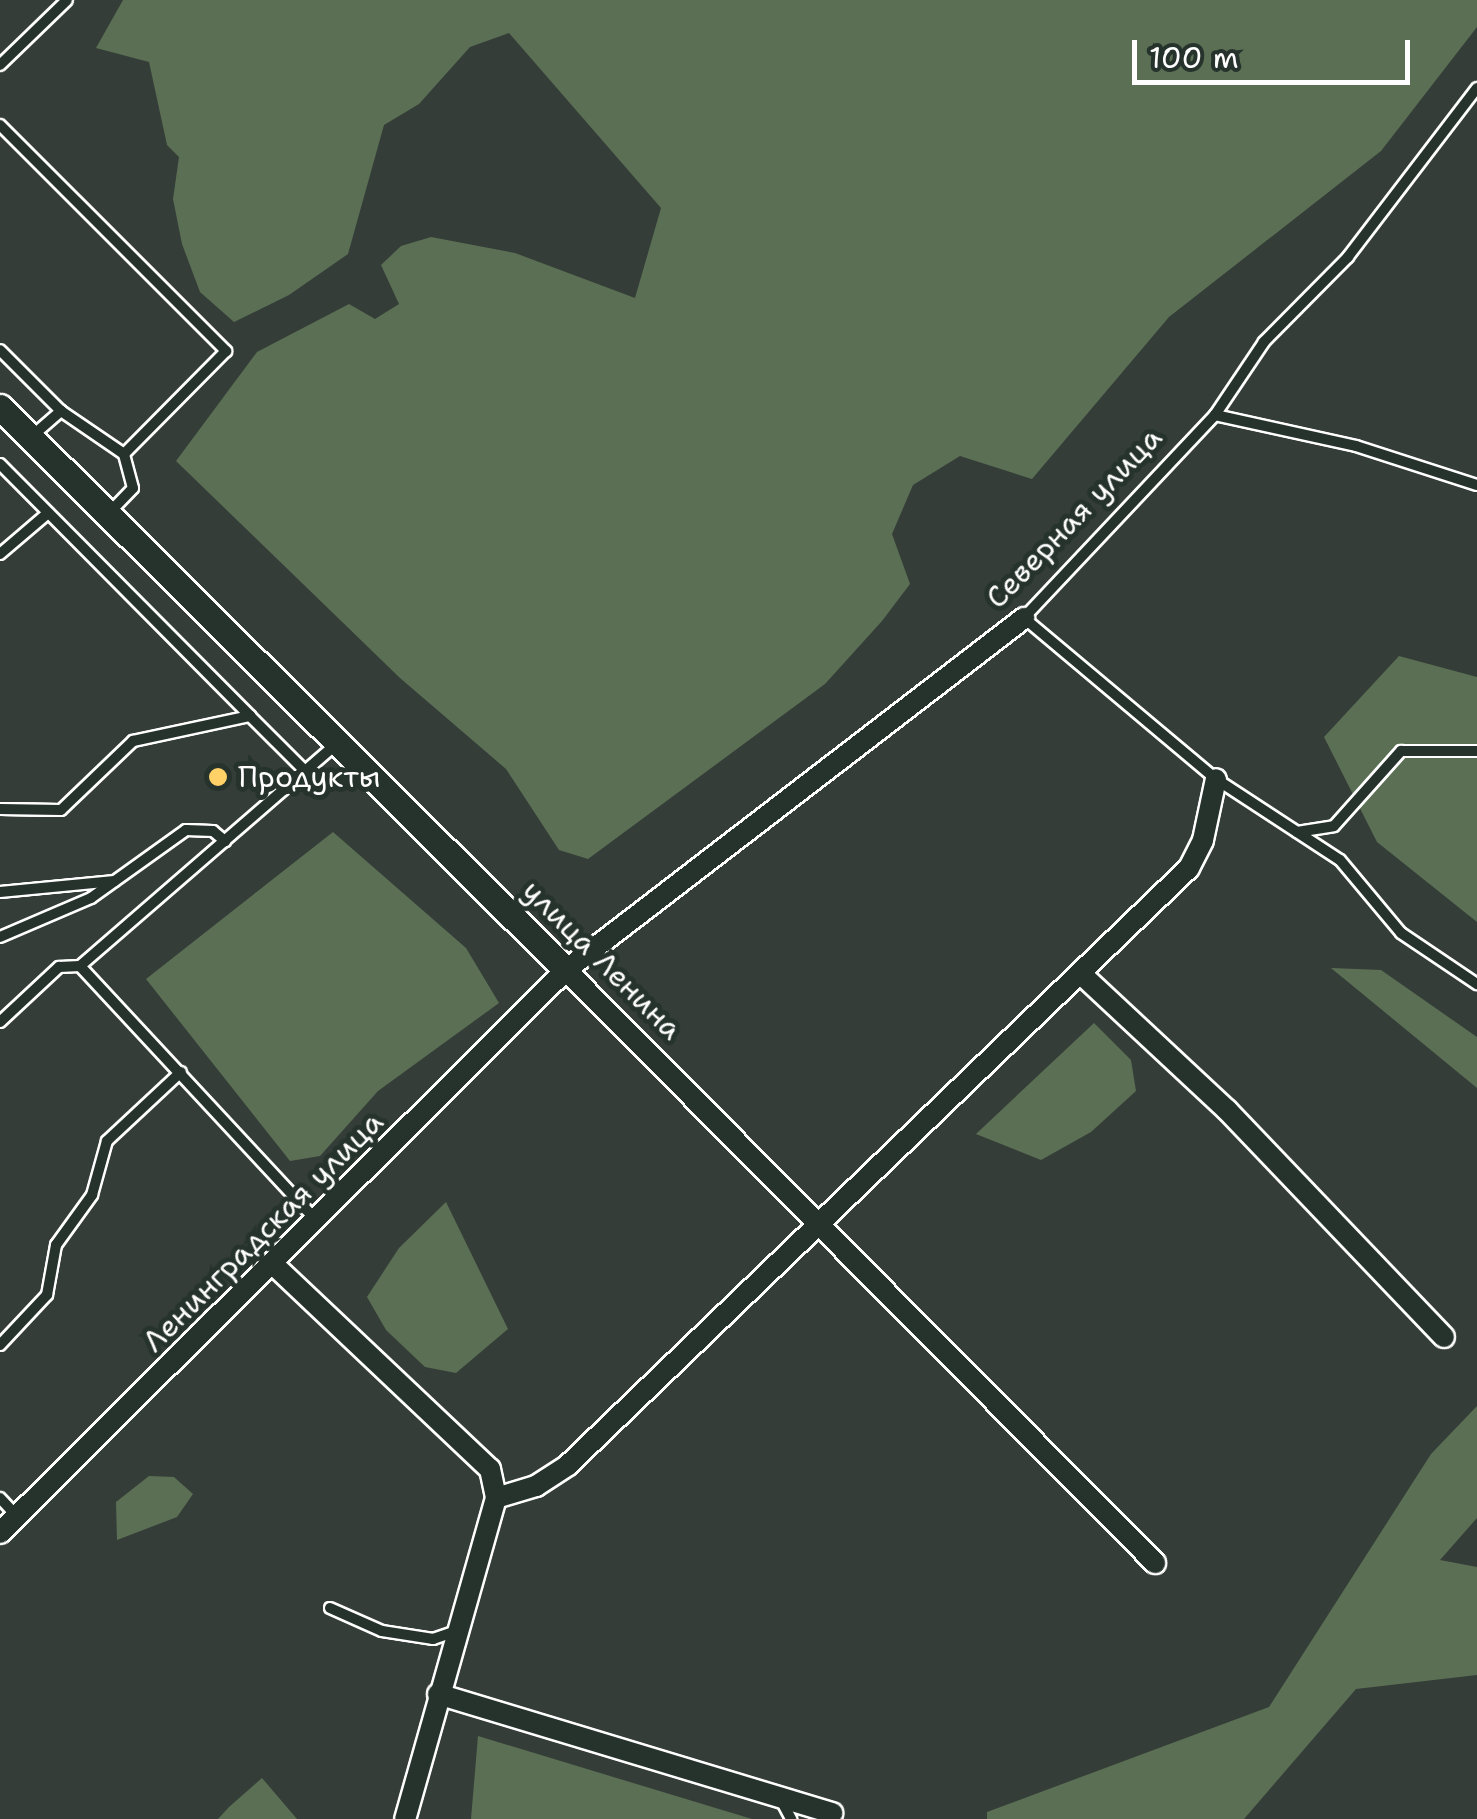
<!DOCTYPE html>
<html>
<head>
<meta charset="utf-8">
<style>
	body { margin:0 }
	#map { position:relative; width:1477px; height:1819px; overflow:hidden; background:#353d39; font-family:"Shantell Sans",sans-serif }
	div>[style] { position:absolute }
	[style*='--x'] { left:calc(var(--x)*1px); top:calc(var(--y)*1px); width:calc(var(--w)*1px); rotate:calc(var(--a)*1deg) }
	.green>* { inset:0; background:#5a6f53 }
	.roads { filter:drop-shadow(2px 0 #fff) drop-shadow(-2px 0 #fff) drop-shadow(0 2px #fff) drop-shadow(0 -2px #fff) }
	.service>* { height:10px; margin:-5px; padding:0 5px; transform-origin:5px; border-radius:5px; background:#26332d }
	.minor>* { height:20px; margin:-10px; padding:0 10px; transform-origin:10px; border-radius:10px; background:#26332d }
	.tertiary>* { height:25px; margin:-12.5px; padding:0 12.5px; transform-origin:12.5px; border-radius:12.5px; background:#26332d }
	.dots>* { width:28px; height:28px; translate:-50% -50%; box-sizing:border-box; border:5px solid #26332d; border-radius:50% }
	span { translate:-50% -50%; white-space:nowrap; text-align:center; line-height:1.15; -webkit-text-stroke:10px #26332d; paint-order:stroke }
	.street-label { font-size:30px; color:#fff }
	.poi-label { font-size:30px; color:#fff }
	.left { translate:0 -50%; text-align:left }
	.scale { position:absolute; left:1132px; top:40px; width:278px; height:45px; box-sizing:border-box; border:5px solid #fff; border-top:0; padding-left:12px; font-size:30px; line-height:35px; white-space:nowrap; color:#fff; -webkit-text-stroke:8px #26332d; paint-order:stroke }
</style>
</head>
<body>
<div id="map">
	<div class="green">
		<div style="clip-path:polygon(123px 0,1477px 0,1477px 27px,1381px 151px,1169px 317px,1032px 479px,960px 456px,913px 485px,892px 534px,910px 584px,882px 621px,825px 684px,588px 859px,559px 850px,506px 769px,400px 678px,176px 461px,257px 352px,349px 304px,375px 319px,399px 304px,381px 265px,401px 246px,431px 237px,515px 253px,635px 298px,661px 208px,509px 33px,470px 47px,419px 104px,384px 125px,348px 254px,289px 295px,234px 322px,200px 292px,182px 244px,173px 199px,179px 157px,167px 145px,149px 62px,96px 48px)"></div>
		<div style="clip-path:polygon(1399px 656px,1477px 677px,1477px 922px,1377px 842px,1324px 737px)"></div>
		<div style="clip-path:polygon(333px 832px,466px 948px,499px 1003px,378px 1091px,320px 1156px,290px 1161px,146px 979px)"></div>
		<div style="clip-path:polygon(1331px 968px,1381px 970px,1477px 1037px,1477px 1088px)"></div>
		<div style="clip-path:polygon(1094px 1023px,1131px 1060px,1136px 1091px,1091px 1132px,1041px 1160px,976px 1134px)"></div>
		<div style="clip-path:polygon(446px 1202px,508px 1329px,456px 1373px,425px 1367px,386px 1330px,367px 1297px,399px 1248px)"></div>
		<div style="clip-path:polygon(1477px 1406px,1477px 1518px,1440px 1560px,1477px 1567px,1477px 1675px,1356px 1689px,1244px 1819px,987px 1819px,987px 1812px,1269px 1707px,1431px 1454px)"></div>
		<div style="clip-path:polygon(149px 1476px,174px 1477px,193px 1494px,177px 1517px,117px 1540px,116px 1502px)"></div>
		<div style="clip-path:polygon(478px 1736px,752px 1819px,471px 1819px)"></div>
		<div style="clip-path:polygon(262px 1778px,297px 1819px,218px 1819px,229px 1807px)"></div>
	</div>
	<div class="roads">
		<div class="service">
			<div style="--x:0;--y:65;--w:93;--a:-44.1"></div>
			<div style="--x:1477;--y:88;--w:213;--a:127.4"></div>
			<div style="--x:1348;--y:257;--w:120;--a:134.7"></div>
			<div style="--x:1264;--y:342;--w:88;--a:123.9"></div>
			<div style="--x:1215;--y:415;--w:279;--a:133.3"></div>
			<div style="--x:1024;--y:618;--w:251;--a:40"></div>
			<div style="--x:1216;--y:779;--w:148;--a:33.2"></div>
			<div style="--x:1340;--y:860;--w:95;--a:50.1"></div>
			<div style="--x:1401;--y:933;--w:92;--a:33.9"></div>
			<div style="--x:0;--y:125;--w:320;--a:45"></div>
			<div style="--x:226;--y:351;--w:145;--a:134.7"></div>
			<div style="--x:124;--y:454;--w:76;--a:-145.7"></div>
			<div style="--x:61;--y:411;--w:86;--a:-135"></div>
			<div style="--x:1215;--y:415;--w:144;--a:12.4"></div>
			<div style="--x:1356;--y:446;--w:127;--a:17.9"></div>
			<div style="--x:31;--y:437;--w:40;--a:-41"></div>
			<div style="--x:0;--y:464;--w:355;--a:45.2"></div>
			<div style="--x:110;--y:512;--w:33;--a:-46"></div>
			<div style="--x:133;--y:488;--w:35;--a:-105"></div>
			<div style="--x:0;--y:554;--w:63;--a:-40.5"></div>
			<div style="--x:0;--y:809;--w:61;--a:0.9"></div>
			<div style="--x:61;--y:810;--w:100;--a:-43.8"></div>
			<div style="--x:133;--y:741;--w:120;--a:-12.1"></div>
			<div style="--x:250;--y:716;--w:74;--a:45"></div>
			<div style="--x:1297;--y:832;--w:37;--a:-9"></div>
			<div style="--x:1334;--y:826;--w:101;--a:-48.2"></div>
			<div style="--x:1401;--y:751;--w:76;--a:0"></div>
			<div style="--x:0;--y:892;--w:115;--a:-5.5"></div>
			<div style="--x:0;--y:937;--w:99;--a:-23.2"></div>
			<div style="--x:91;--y:898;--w:117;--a:-35.6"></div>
			<div style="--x:186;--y:830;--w:27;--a:2"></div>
			<div style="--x:213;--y:831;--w:16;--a:40"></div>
			<div style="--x:0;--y:1022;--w:81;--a:-43"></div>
			<div style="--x:59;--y:967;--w:21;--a:-3"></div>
			<div style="--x:315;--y:1219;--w:345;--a:-132.9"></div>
			<div style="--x:80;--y:966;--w:337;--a:-40.9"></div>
			<div style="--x:0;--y:1345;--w:69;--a:-46.8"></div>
			<div style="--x:47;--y:1295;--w:51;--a:-79.8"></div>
			<div style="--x:56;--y:1245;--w:62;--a:-54.2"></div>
			<div style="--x:92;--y:1195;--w:56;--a:-74.5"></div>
			<div style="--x:107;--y:1141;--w:101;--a:-43"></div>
			<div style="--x:0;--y:1498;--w:23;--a:47"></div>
			<div style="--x:330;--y:1608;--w:57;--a:23.9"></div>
			<div style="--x:382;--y:1631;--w:52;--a:8.9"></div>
			<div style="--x:433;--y:1639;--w:24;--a:-19"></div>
			<div style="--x:780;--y:1798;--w:24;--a:62"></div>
		</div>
		<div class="minor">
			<div style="--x:566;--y:970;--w:836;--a:45.19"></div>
			<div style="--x:1080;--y:973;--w:201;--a:43"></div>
			<div style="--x:1227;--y:1110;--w:314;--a:46.3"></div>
			<div style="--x:275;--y:1266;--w:296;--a:43.4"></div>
			<div style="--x:490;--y:1469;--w:30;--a:78"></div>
			<div style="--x:496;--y:1498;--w:334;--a:105.8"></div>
			<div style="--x:496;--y:1498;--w:42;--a:-16.7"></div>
			<div style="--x:536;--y:1486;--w:38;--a:-33"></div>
			<div style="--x:568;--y:1465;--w:861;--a:-43.87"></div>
			<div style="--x:1189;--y:868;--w:31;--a:-63"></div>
			<div style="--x:1203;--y:840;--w:62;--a:-78"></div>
			<div style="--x:0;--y:1533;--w:798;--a:-44.85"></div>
			<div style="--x:566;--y:970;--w:578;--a:-37.54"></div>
			<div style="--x:438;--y:1694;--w:412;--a:16.8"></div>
		</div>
		<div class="tertiary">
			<div style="--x:0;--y:407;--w:798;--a:44.85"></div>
		</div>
	</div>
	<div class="dots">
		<div style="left:218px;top:777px;background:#ffd166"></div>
	</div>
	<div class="street-label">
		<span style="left:1074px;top:518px;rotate:-46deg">Северная улица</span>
		<span style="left:602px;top:960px;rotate:45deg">улица Ленина</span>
		<span style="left:263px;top:1232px;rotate:-45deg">Ленинградская улица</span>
	</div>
	<div class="poi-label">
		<span class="left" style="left:238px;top:777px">Продукты</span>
	</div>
	<div class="scale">100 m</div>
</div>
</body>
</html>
